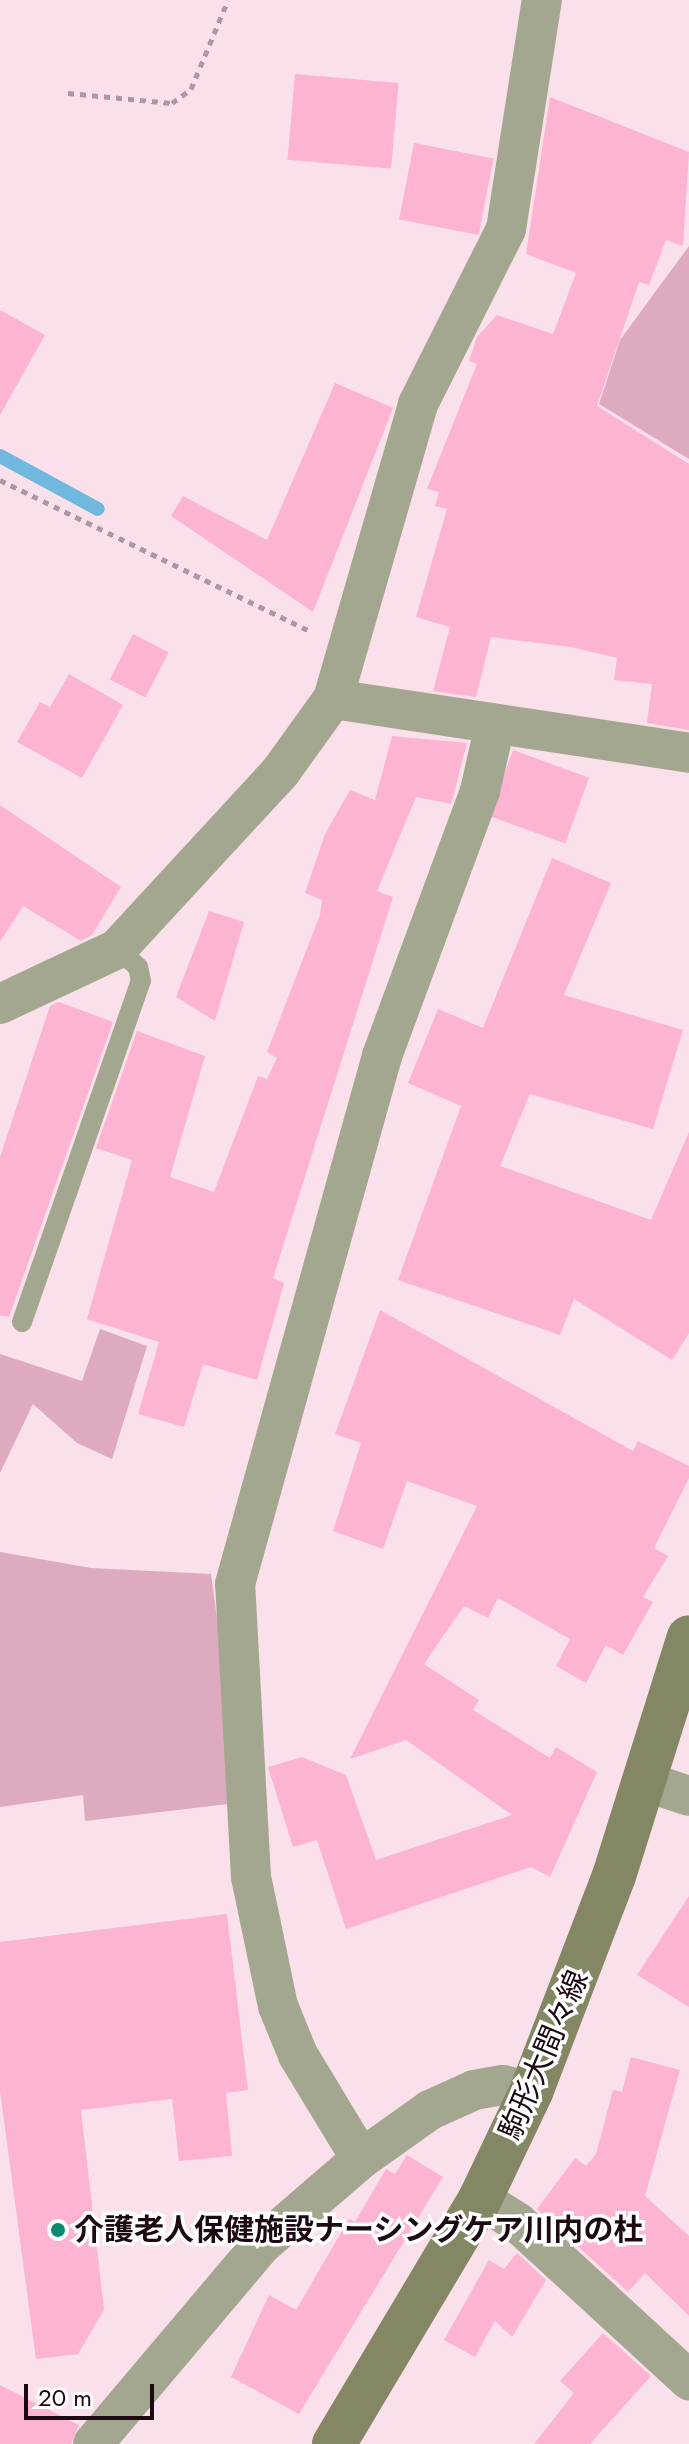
<!DOCTYPE html>
<html>
<head>
<meta charset="utf-8">
<style>
	body { margin:0 }
	#map { position:relative; width:689px; height:2444px; overflow:hidden; background:#f9e0ea; font-family:Jost,"Noto Sans JP",sans-serif }
	div>[style] { position:absolute }
	[style*='--x'] { left:calc(var(--x)*1px); top:calc(var(--y)*1px); width:calc(var(--w)*1px); rotate:calc(var(--a)*1deg) }
	.green>* { inset:0; background:#ddaabf }
	.stream>* { height:14px; margin:-7px; padding:0 7px; transform-origin:7px; border-radius:7px; background:#70b8de }
	.building>* { inset:0; background:#fcb4d2; transform-origin:0 0 }
	.path>* { height:5px; margin-top:-2.5px; transform-origin:0; background:repeating-linear-gradient(90deg,#af97a1 0 6px,transparent 0 12px) }
	.service>* { height:20px; margin:-10px; padding:0 10px; transform-origin:10px; border-radius:10px; background:#a4a78f }
	.minor>* { height:40px; margin:-20px; padding:0 20px; transform-origin:20px; border-radius:20px; background:#a4a78f }
	.secondary>* { height:44px; margin:-22px; padding:0 22px; transform-origin:22px; border-radius:22px; background:#848764 }
	.dots>* { width:22px; height:22px; translate:-50% -50%; box-sizing:border-box; border:4px solid #fff; border-radius:50% }
	span { translate:-50% -50%; white-space:nowrap; text-align:center; line-height:1.15; -webkit-text-stroke:7px #fff; paint-order:stroke }
	.street-label { font-size:30px; color:#1d0912 }
	.poi-label { font-size:30px; color:#1d0912; font-weight:700 }
	.left { translate:0 -50%; text-align:left }
	.scale { position:absolute; left:24px; top:2384px; width:130px; height:36px; box-sizing:border-box; border:4px solid #1d0912; border-top:0; padding-left:10px; font-size:24px; line-height:28px; white-space:nowrap; color:#1d0912; -webkit-text-stroke:6px #fff; paint-order:stroke }
</style>
</head>
<body>
<div id="map">
	<div class="green">
		<div style="clip-path:polygon(689px 246px,689px 459px,599px 404px,620px 340px)"></div>
		<div style="clip-path:polygon(100px 1329px,147px 1346px,112px 1459px,77px 1443px,33px 1404px,0 1473px,0 1354px,82px 1381px)"></div>
		<div style="clip-path:polygon(0 1552px,91px 1568px,211px 1574px,226px 1686px,228px 1804px,85px 1821px,83px 1795px,0 1807px)"></div>
	</div>
	<div class="stream">
		<div style="--x:0;--y:456;--w:111;--a:28.4"></div>
	</div>
	<div class="building">
		<div style="left:295px;top:74px;width:104px;height:86px;rotate:5deg"></div>
		<div style="clip-path:polygon(550px 97px,689px 152px,683px 246px,666px 240px,649px 285px,639px 282px,597px 406px,689px 464px,689px 730px,647px 723px,652px 684px,614px 680px,617px 658px,571px 647px,491px 637px,476px 697px,433px 691px,450px 627px,416px 617px,447px 509px,435px 506px,439px 492px,427px 489px,477px 364px,469px 361px,477px 337px,497px 315px,553px 334px,576px 273px,526px 254px)"></div>
		<div style="left:414px;top:143px;width:81px;height:78px;rotate:11deg"></div>
		<div style="clip-path:polygon(0 310px,45px 335px,0 415px)"></div>
		<div style="clip-path:polygon(335px 383px,393px 408px,313px 612px,171px 516px,183px 496px,267px 540px)"></div>
		<div style="left:133px;top:634px;width:40px;height:51px;rotate:27deg"></div>
		<div style="clip-path:polygon(69px 674px,123px 705px,82px 778px,17px 742px,40px 702px,50px 707px)"></div>
		<div style="clip-path:polygon(392px 736px,467px 743px,451px 804px,416px 797px,377px 891px,393px 897px,273px 1278px,284px 1283px,257px 1380px,203px 1364px,184px 1427px,138px 1414px,159px 1342px,87px 1319px,132px 1160px,96px 1148px,137px 1031px,205px 1056px,170px 1177px,214px 1192px,258px 1076px,267px 1079px,277px 1058px,267px 1052px,320px 915px,322px 900px,305px 893px,325px 834px,350px 790px,375px 800px)"></div>
		<div style="left:513px;top:750px;width:81px;height:70px;rotate:20deg"></div>
		<div style="clip-path:polygon(0 805px,121px 887px,92px 935px,81px 941px,23px 906px,0 942px)"></div>
		<div style="clip-path:polygon(552px 858px,611px 883px,564px 995px,683px 1030px,653px 1129px,530px 1094px,500px 1166px,651px 1220px,689px 1132px,689px 1333px,672px 1360px,574px 1299px,560px 1335px,398px 1280px,461px 1106px,408px 1083px,438px 1009px,483px 1028px)"></div>
		<div style="clip-path:polygon(209px 911px,244px 922px,215px 1021px,176px 997px)"></div>
		<div style="clip-path:polygon(59px 1002px,113px 1022px,9px 1317px,0 1315px,0 1157px,50px 1006px)"></div>
		<div style="clip-path:polygon(380px 1310px,633px 1451px,638px 1441px,689px 1466px,689px 1478px,654px 1548px,668px 1556px,643px 1597px,653px 1602px,623px 1655px,606px 1645px,586px 1683px,556px 1666px,570px 1639px,498px 1598px,488px 1618px,464px 1606px,424px 1664px,479px 1700px,473px 1710px,550px 1758px,556px 1747px,597px 1772px,550px 1877px,531px 1867px,346px 1929px,317px 1840px,293px 1847px,268px 1767px,302px 1757px,346px 1775px,376px 1860px,512px 1815px,406px 1740px,350px 1759px,477px 1506px,407px 1481px,383px 1549px,333px 1531px,361px 1443px,335px 1434px)"></div>
		<div style="clip-path:polygon(689px 1896px,689px 2007px,637px 1975px)"></div>
		<div style="clip-path:polygon(227px 1914px,248px 2090px,226px 2093px,232px 2156px,179px 2161px,172px 2099px,81px 2110px,104px 2310px,78px 2354px,36px 2359px,0 2091px,0 1942px)"></div>
		<div style="clip-path:polygon(631px 2057px,680px 2070px,645px 2196px,689px 2236px,689px 2316px,645px 2273px,628px 2292px,537px 2209px,575px 2158px,586px 2166px,596px 2154px,613px 2090px,622px 2092px)"></div>
		<div style="clip-path:polygon(407px 2155px,443px 2177px,299px 2414px,231px 2377px,269px 2295px,296px 2310px,349px 2219px,355px 2222px,386px 2169px,395px 2174px)"></div>
		<div style="clip-path:polygon(517px 2253px,546px 2280px,512px 2337px,495px 2321px,475px 2357px,444px 2340px,489px 2260px,504px 2269px)"></div>
		<div style="clip-path:polygon(603px 2333px,651px 2376px,590px 2444px,534px 2444px,574px 2393px,560px 2381px)"></div>
		<div style="clip-path:polygon(0 2385px,79px 2425px,71px 2444px,0 2444px)"></div>
	</div>
	<div class="path">
		<div style="--x:68;--y:93;--w:104;--a:5.5"></div>
		<div style="--x:172;--y:103;--w:24;--a:-36"></div>
		<div style="--x:191;--y:89;--w:96;--a:-67.4"></div>
		<div style="--x:0;--y:480;--w:343;--a:26"></div>
	</div>
	<div class="service">
		<div style="--x:22;--y:1322;--w:361;--a:-70.8"></div>
		<div style="--x:141;--y:981;--w:14;--a:-102"></div>
		<div style="--x:138;--y:967;--w:28;--a:-139"></div>
	</div>
	<div class="minor">
		<div style="--x:333;--y:699;--w:360;--a:8.6"></div>
		<div style="--x:0;--y:1004;--w:129;--a:-25.2"></div>
		<div style="--x:117;--y:949;--w:242;--a:-47.3"></div>
		<div style="--x:281;--y:771;--w:89;--a:-54.2"></div>
		<div style="--x:333;--y:699;--w:307;--a:-73.9"></div>
		<div style="--x:418;--y:404;--w:196;--a:-63.3"></div>
		<div style="--x:506;--y:229;--w:232;--a:-81.1"></div>
		<div style="--x:644;--y:1781;--w:47;--a:18.4"></div>
		<div style="--x:361;--y:2159;--w:122;--a:-121.2"></div>
		<div style="--x:298;--y:2055;--w:53;--a:-112.2"></div>
		<div style="--x:278;--y:2006;--w:132;--a:-101.8"></div>
		<div style="--x:251;--y:1877;--w:293;--a:-93.1"></div>
		<div style="--x:235;--y:1584;--w:548;--a:-74.44"></div>
		<div style="--x:382;--y:1056;--w:283;--a:-69.7"></div>
		<div style="--x:480;--y:791;--w:68;--a:-77.2"></div>
		<div style="--x:480;--y:2199;--w:44;--a:31.9"></div>
		<div style="--x:517;--y:2222;--w:234;--a:42.6"></div>
		<div style="--x:93;--y:2444;--w:260;--a:-49.8"></div>
		<div style="--x:261;--y:2245;--w:132;--a:-40.7"></div>
		<div style="--x:361;--y:2159;--w:85;--a:-35.4"></div>
		<div style="--x:430;--y:2110;--w:48;--a:-24.4"></div>
		<div style="--x:474;--y:2090;--w:29;--a:-10"></div>
		<div style="--x:503;--y:2085;--w:29;--a:14"></div>
	</div>
	<div class="secondary">
		<div style="--x:334;--y:2444;--w:285;--a:-59.2"></div>
		<div style="--x:480;--y:2199;--w:119;--a:-64.5"></div>
		<div style="--x:531;--y:2092;--w:231;--a:-69"></div>
		<div style="--x:614;--y:1876;--w:250;--a:-72.6"></div>
	</div>
	<div class="dots">
		<div style="left:58px;top:2230px;background:#0b8c71"></div>
	</div>
	<div class="street-label">
		<span style="left:544px;top:2055px;rotate:-67deg">駒形大間々線</span>
	</div>
	<div class="poi-label">
		<span class="left" style="left:74px;top:2230px">介護老人保健施設ナーシングケア川内の杜</span>
	</div>
	<div class="scale">20 m</div>
</div>
</body>
</html>
